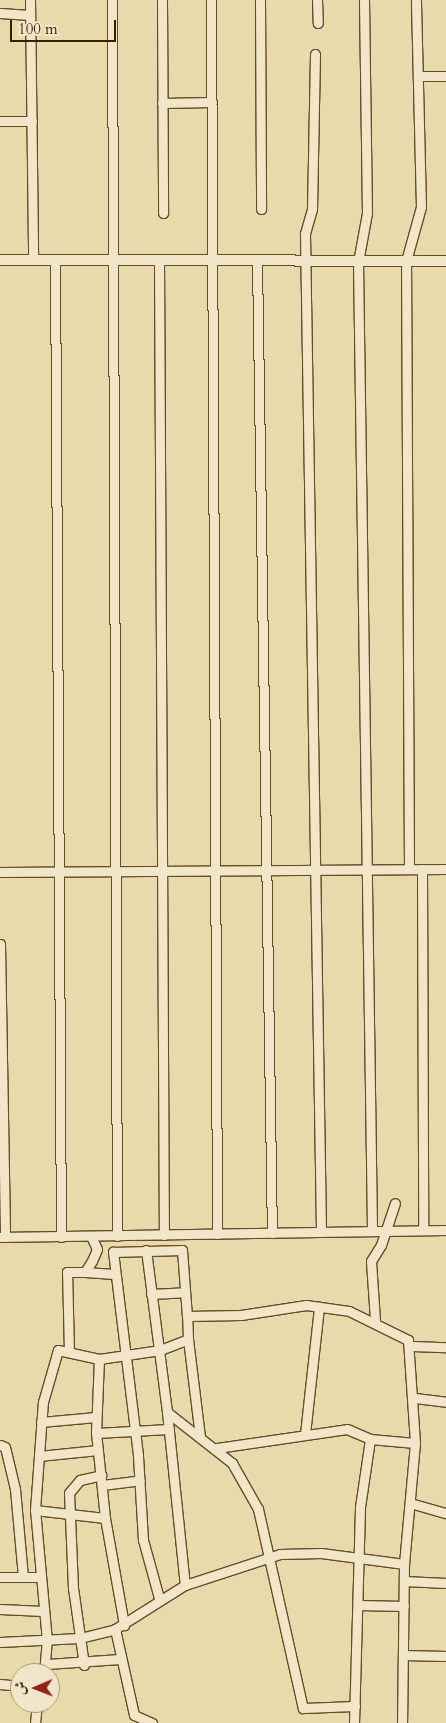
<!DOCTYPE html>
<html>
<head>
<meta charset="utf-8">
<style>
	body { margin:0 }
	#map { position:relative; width:446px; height:1723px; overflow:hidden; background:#e9daab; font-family:Cardo,Amiri,serif }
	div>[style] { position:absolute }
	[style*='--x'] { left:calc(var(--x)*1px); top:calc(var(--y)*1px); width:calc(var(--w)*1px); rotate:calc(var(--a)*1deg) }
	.roads { filter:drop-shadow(1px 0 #644d2c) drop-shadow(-1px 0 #644d2c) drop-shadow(0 1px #644d2c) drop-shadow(0 -1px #644d2c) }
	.minor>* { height:9px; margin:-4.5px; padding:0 4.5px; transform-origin:4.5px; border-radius:4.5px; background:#f1e7c8 }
	.tertiary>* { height:10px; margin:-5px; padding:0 5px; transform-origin:5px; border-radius:5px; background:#f1e7c8 }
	span { translate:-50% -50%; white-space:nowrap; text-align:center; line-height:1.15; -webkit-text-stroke:4.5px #f1e7c8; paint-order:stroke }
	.north { position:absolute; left:10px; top:1663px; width:50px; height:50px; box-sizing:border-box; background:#f1e7c8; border:1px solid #a79778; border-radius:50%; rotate:269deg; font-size:14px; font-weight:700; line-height:20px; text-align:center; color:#381e01 }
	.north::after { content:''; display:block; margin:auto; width:18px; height:22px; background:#8f2418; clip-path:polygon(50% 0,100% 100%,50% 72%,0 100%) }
	.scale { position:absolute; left:10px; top:20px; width:106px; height:22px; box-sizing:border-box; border:2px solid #381e01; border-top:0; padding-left:6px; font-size:15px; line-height:18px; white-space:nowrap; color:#381e01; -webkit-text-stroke:4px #f1e7c8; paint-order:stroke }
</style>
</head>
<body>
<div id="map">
	<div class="roads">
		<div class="minor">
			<div style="--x:30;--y:0;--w:260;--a:89.3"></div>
			<div style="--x:112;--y:0;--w:1236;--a:89.77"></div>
			<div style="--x:162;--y:0;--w:213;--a:89.7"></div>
			<div style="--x:211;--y:0;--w:1234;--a:89.72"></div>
			<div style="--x:260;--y:0;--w:209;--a:89.7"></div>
			<div style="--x:317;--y:0;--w:23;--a:88"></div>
			<div style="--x:364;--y:0;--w:213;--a:89.2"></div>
			<div style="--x:367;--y:213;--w:50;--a:100.4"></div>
			<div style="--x:358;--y:262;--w:969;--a:89.17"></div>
			<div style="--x:0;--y:13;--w:30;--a:4"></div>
			<div style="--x:315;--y:54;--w:155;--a:91.1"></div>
			<div style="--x:312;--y:209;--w:26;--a:106"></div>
			<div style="--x:305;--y:234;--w:998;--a:89.08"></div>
			<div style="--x:418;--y:76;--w:28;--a:0"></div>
			<div style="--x:162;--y:103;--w:50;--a:-1.1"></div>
			<div style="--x:0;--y:121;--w:32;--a:0"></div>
			<div style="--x:55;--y:260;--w:977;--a:89.65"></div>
			<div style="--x:159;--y:260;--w:975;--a:89.71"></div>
			<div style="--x:257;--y:261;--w:972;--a:89.12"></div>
			<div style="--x:409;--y:869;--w:608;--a:-90.28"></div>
			<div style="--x:406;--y:261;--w:56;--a:-74.5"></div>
			<div style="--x:421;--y:207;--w:207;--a:-91.4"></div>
			<div style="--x:422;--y:869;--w:361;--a:89.8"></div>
			<div style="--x:0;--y:872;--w:446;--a:-0.4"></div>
			<div style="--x:0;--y:944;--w:293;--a:89"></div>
			<div style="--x:0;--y:1237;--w:446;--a:-0.9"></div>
			<div style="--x:146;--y:1250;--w:163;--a:82.6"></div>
			<div style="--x:167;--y:1412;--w:83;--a:38.1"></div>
			<div style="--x:232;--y:1463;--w:53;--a:60.5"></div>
			<div style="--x:258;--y:1509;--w:204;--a:77.3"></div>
			<div style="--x:303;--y:1708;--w:52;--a:-2.2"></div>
			<div style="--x:85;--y:1272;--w:29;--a:4"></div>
			<div style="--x:151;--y:1294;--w:34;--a:-3"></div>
			<div style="--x:375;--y:1320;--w:59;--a:-93.9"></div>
			<div style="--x:371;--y:1261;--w:19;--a:-58"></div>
			<div style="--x:381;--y:1245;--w:44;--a:-71.6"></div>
			<div style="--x:188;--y:1339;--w:99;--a:83"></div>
			<div style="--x:412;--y:1346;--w:34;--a:2"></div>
			<div style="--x:69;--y:1352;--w:80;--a:-91.4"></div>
			<div style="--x:67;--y:1272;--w:18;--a:0"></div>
			<div style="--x:85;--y:1272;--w:13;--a:-58"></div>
			<div style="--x:92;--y:1261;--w:13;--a:-67"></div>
			<div style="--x:97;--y:1249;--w:14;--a:-115"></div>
			<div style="--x:415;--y:1398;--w:31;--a:7"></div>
			<div style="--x:167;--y:1412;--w:174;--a:84.1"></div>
			<div style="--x:41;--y:1422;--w:55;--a:-5.2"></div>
			<div style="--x:96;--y:1433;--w:73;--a:-3.1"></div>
			<div style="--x:305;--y:1434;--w:128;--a:-83.7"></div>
			<div style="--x:0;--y:1445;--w:5;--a:22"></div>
			<div style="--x:5;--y:1447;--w:43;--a:76.6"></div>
			<div style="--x:15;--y:1489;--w:88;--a:84.8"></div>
			<div style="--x:217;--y:1448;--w:131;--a:-8.3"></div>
			<div style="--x:347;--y:1429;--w:25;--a:23"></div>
			<div style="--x:370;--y:1439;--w:45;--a:5.1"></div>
			<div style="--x:39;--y:1456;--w:59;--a:-5.8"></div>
			<div style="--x:102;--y:1485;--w:38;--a:-7"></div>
			<div style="--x:410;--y:1503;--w:37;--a:16"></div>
			<div style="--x:35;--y:1510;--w:70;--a:6.5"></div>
			<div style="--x:105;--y:1518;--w:85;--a:-96"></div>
			<div style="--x:96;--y:1433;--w:74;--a:-87.7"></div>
			<div style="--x:105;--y:1518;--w:109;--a:79.9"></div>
			<div style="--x:0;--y:1577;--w:40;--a:0"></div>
			<div style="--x:404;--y:1581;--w:42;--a:2.7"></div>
			<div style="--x:159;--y:1598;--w:60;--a:-105.4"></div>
			<div style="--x:143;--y:1540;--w:85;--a:-93.4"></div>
			<div style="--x:138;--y:1455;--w:205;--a:-97"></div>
			<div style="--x:113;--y:1252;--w:69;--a:-1.7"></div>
			<div style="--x:182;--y:1250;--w:66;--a:85.7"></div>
			<div style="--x:187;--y:1316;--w:54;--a:-1.1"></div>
			<div style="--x:241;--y:1315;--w:66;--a:-8.7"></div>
			<div style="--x:306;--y:1305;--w:43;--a:7.9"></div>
			<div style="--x:349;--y:1311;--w:66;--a:26.2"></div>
			<div style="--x:408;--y:1340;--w:103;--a:86.1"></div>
			<div style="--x:415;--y:1443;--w:121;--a:95.2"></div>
			<div style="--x:404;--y:1564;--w:159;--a:90.7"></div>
			<div style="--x:358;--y:1605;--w:46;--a:1.2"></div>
			<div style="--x:0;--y:1609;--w:43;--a:2.7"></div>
			<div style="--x:115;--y:1629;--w:88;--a:77.5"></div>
			<div style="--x:134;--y:1715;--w:20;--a:24"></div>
			<div style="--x:0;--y:1642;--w:80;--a:-2.9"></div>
			<div style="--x:80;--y:1638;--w:36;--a:-14"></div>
			<div style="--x:115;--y:1629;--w:83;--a:-32.2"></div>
			<div style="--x:185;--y:1585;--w:100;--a:-18.1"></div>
			<div style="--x:280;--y:1554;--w:41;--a:-1.4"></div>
			<div style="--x:321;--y:1553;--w:84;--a:7.5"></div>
			<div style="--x:403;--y:1655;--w:43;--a:1.3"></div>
			<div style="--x:47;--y:1664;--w:73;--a:-3.9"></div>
			<div style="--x:84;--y:1665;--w:78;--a:-98.1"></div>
			<div style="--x:73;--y:1588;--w:95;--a:-92.4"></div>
			<div style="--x:69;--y:1493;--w:17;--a:-50"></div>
			<div style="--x:80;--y:1480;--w:22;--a:-13"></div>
			<div style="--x:44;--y:1673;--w:32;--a:-85"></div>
			<div style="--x:47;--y:1641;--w:132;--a:-95.2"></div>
			<div style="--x:35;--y:1510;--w:108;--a:-85.8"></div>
			<div style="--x:43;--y:1402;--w:54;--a:-73.9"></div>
			<div style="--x:58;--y:1350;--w:42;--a:12.4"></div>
			<div style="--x:99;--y:1359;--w:62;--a:-8.4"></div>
			<div style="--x:160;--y:1350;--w:30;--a:-21"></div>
			<div style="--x:188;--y:1339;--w:23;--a:-92"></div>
			<div style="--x:0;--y:1684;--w:20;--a:6"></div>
			<div style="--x:35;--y:1723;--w:20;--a:-84"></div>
			<div style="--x:354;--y:1723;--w:216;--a:-88.4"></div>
			<div style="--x:360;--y:1507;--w:69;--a:-81.6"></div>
		</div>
		<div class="tertiary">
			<div style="--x:0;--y:260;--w:446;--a:0.1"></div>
		</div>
	</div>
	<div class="north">ش</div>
	<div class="scale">100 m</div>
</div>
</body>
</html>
